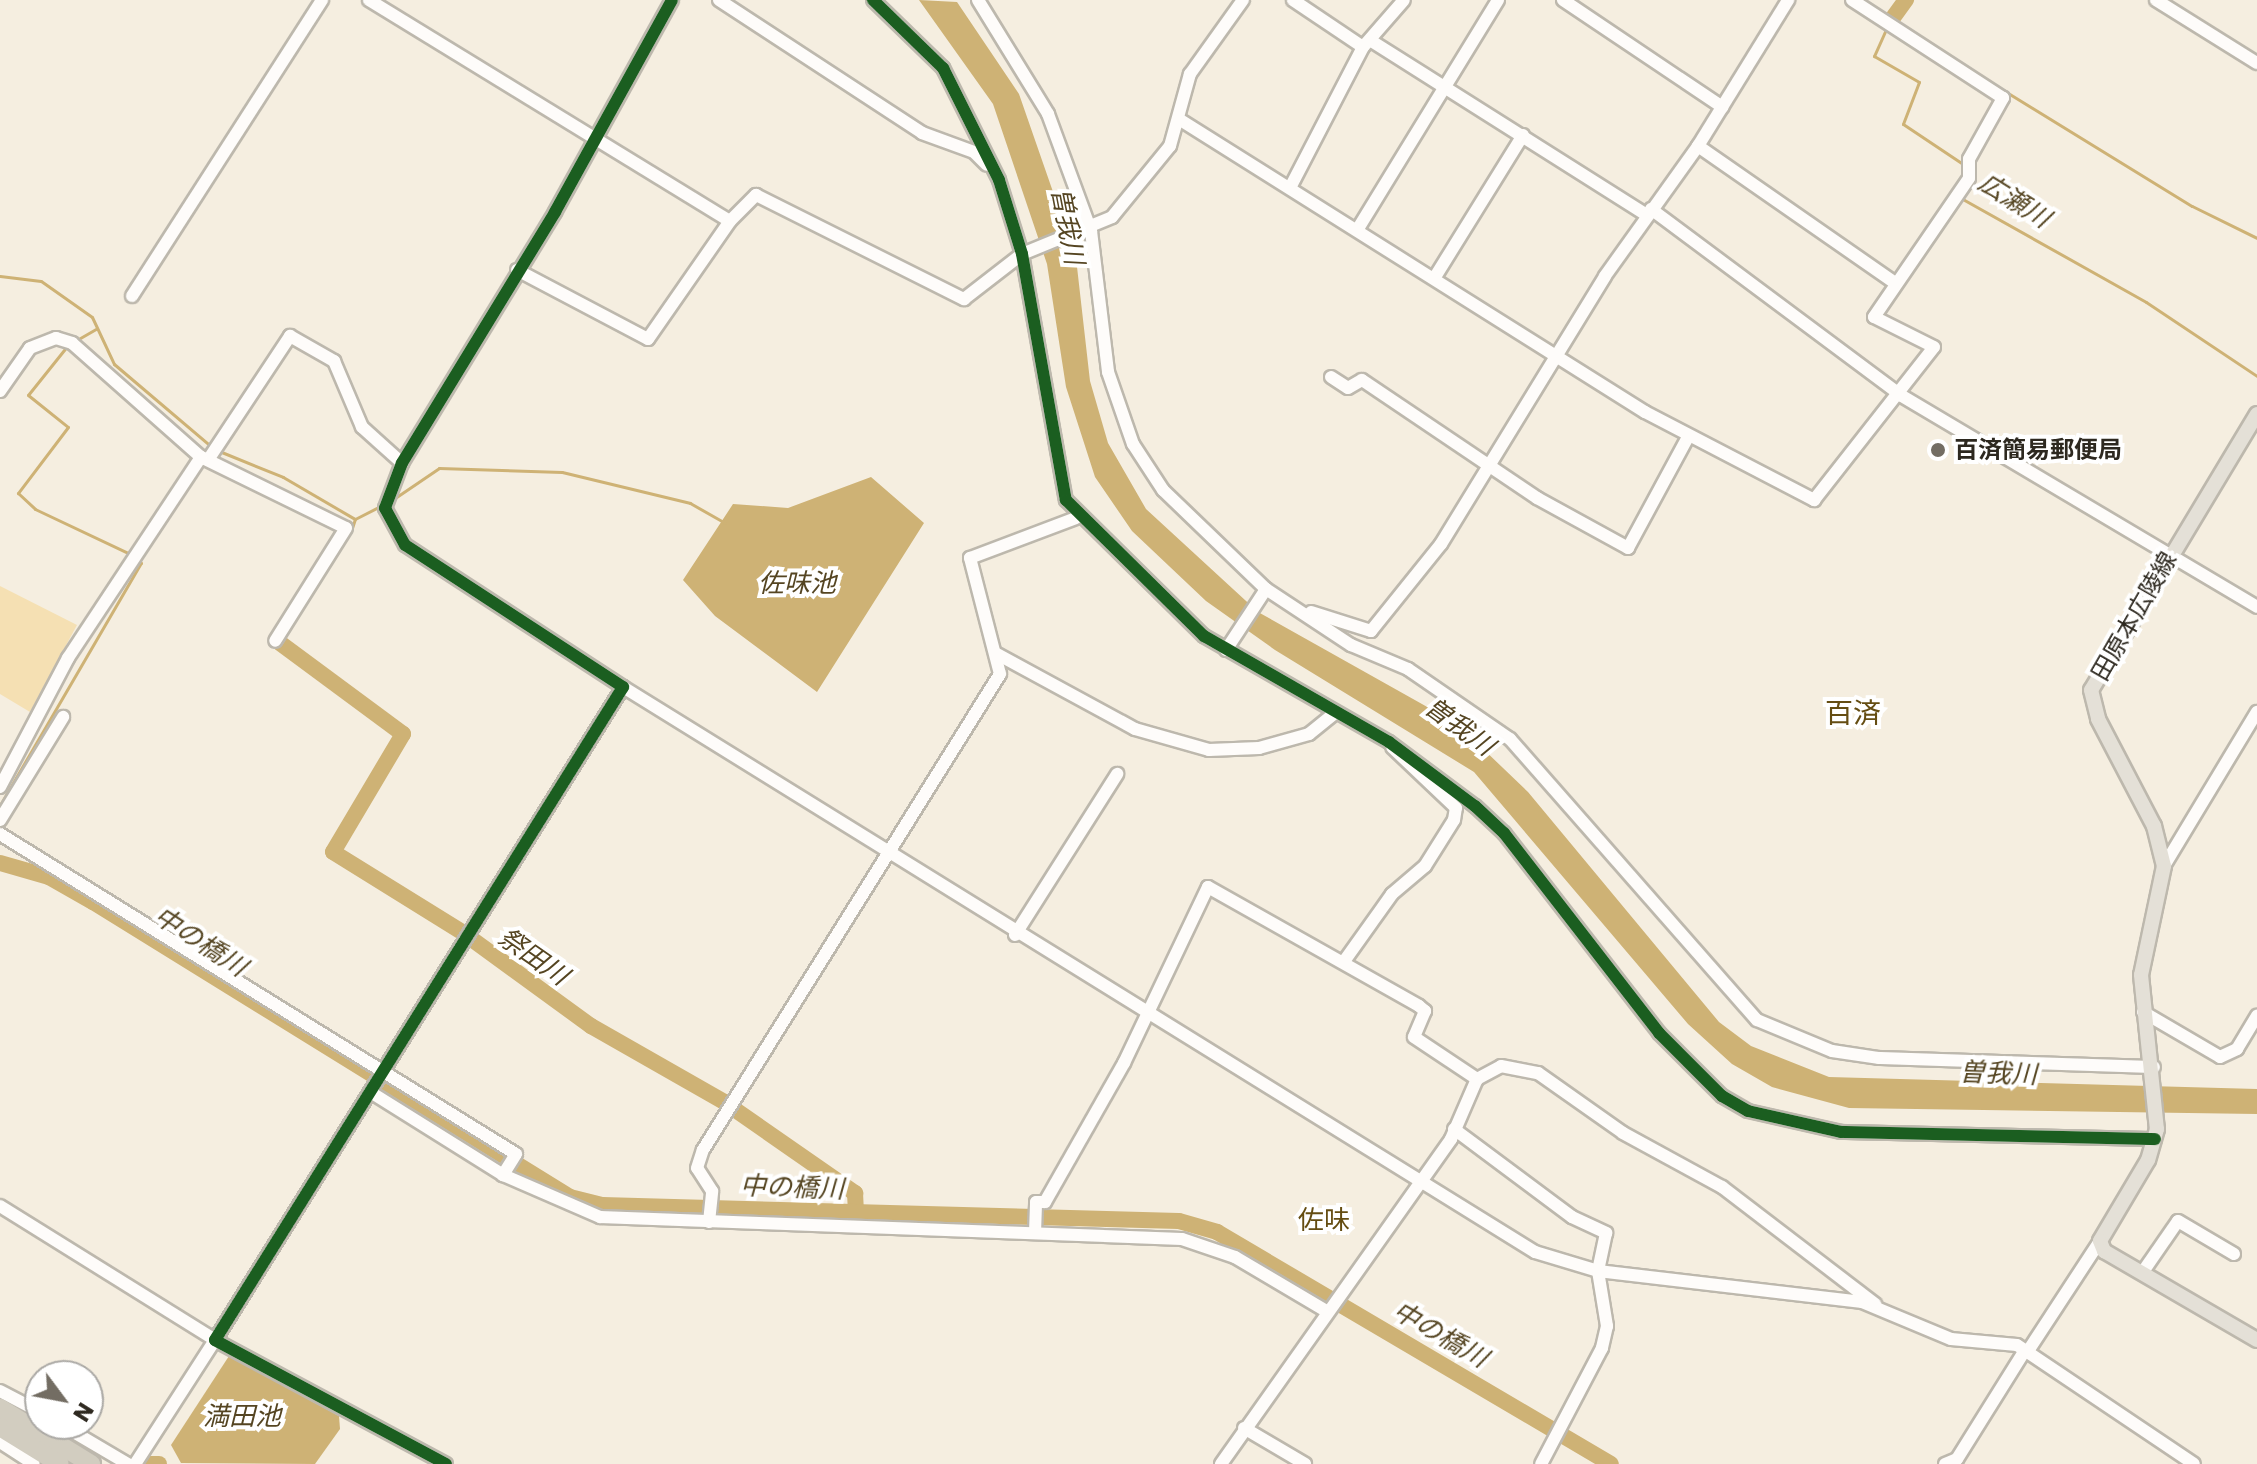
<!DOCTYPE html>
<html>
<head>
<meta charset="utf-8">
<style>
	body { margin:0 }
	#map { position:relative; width:2257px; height:1464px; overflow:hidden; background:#f5eee0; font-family:Poppins,"Noto Sans JP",sans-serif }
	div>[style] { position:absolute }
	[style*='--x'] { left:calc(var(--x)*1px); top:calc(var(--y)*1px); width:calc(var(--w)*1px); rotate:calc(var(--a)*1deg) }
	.green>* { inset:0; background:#f5e0b3 }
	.water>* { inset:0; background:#ceb275 }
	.stream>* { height:3px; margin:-1.5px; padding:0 1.5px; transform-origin:1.5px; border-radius:1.5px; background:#ceb275 }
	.river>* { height:16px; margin:-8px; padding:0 8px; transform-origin:8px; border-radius:8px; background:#ceb275 }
	.roads { filter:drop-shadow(2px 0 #bdb8ad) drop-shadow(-2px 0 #bdb8ad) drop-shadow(0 2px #bdb8ad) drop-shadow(0 -2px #bdb8ad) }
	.minor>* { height:12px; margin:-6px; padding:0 6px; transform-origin:6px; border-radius:6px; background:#fefcfa }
	.major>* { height:14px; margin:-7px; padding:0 7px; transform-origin:7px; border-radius:7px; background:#e4e0d7 }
	.highway>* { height:18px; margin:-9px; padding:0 9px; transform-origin:9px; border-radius:9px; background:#d2cdc0 }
	.cycleway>* { height:12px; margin:-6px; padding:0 6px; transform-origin:6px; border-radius:6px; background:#1b5e20 }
	.dots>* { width:22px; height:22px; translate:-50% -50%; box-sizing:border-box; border:4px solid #fff; border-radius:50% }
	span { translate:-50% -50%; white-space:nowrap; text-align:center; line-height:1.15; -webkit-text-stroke:8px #fff; paint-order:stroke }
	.poi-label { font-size:24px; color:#2d281f; font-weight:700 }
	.left { translate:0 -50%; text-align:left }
	.street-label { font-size:24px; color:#2d281f }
	.water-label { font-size:26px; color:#554522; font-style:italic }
	.neighbourhood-label { font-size:26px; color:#654d12 }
	.quarter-label { font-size:28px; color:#654d12 }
	.north { position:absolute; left:24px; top:1360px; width:80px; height:80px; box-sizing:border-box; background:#fff; border:2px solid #aba9a5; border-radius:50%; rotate:122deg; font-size:22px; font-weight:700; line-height:32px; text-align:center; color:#2d281f }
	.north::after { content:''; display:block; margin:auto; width:28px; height:36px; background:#736d63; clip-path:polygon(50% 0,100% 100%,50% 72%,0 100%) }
</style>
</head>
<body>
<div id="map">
	<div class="green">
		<div style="clip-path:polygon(0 586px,77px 625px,30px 712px,0 694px)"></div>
	</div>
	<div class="water">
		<div style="clip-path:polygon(919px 0,957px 2px,1019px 94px,1076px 258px,1090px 381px,1108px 443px,1146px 509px,1258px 612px,1438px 713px,1478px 744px,1528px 792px,1719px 1022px,1751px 1046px,1829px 1077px,2257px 1089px,2257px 1114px,1849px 1108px,1772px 1087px,1732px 1064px,1688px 1024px,1474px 772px,1275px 650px,1206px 601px,1132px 531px,1095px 477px,1066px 387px,1047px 264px,993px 104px)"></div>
		<div style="clip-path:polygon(871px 477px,924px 523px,817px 692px,715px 616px,683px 580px,733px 504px,788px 508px)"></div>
		<div style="clip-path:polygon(229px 1356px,339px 1416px,340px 1429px,315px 1464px,181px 1463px,171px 1445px)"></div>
	</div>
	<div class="stream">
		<div style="--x:1891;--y:21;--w:353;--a:31.6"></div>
		<div style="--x:2192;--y:206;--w:72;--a:26.2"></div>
		<div style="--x:1887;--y:27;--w:32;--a:114"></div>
		<div style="--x:1874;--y:56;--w:52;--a:30"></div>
		<div style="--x:1919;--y:82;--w:45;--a:110.9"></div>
		<div style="--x:1903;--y:124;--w:72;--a:33.7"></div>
		<div style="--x:1955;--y:191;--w:18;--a:-61"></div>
		<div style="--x:1959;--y:197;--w:214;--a:29.3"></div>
		<div style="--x:2146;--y:302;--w:133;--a:33.7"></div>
		<div style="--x:0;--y:276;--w:41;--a:7"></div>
		<div style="--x:41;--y:281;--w:62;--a:35.2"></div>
		<div style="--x:92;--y:317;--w:52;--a:64.9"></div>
		<div style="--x:114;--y:364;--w:128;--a:40.3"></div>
		<div style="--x:75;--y:341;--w:24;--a:-30"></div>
		<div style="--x:68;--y:345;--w:64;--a:128.7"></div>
		<div style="--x:28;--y:395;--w:51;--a:38.7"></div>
		<div style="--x:68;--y:427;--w:83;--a:127.1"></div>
		<div style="--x:18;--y:493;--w:23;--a:43"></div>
		<div style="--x:35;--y:509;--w:105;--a:25.3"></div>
		<div style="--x:219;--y:451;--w:69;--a:22.1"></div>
		<div style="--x:283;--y:477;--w:83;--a:30.3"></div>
		<div style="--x:392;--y:500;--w:57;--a:-34.2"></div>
		<div style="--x:439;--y:468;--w:123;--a:1.9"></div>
		<div style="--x:562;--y:472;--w:132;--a:13.6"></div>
		<div style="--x:690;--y:503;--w:40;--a:29.7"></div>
		<div style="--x:352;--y:528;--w:9;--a:-72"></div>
		<div style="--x:355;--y:519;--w:30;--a:-27"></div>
		<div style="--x:0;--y:805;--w:280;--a:-59.8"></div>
		<div style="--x:141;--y:563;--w:6;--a:-129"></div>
	</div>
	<div class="river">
		<div style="--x:1892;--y:19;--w:24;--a:-54"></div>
		<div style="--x:280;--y:643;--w:153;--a:36.5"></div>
		<div style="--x:403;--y:734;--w:137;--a:120.7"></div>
		<div style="--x:333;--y:852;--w:152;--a:31.8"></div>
		<div style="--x:462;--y:932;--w:160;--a:36.1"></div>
		<div style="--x:591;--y:1026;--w:153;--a:29.7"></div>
		<div style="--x:724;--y:1102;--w:160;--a:34.8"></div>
		<div style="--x:855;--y:1193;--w:22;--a:87"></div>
		<div style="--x:0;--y:863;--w:51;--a:15.9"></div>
		<div style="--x:49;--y:877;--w:51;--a:29.6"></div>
		<div style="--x:93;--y:902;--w:561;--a:31.73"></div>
		<div style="--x:570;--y:1197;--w:33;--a:14"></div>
		<div style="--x:602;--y:1205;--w:577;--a:1.59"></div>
		<div style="--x:1179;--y:1221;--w:40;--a:16"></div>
		<div style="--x:1217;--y:1232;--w:457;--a:30.5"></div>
		<div style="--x:147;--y:1464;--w:12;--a:0"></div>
	</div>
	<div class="roads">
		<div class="minor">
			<div style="--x:369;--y:0;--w:423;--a:31.5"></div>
			<div style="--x:719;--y:0;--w:243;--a:33.2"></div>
			<div style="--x:922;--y:133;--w:55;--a:20.1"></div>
			<div style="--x:974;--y:152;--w:18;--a:45"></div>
			<div style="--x:873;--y:0;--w:98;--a:44.2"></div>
			<div style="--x:943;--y:68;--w:125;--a:63.4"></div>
			<div style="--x:999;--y:180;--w:77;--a:72.7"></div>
			<div style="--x:1022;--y:254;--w:250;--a:79.9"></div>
			<div style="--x:1066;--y:500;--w:194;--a:44.6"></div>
			<div style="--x:1204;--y:636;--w:213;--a:29.8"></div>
			<div style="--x:1389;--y:742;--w:107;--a:36.7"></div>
			<div style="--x:1475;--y:806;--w:40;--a:43"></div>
			<div style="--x:1504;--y:833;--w:253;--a:52.2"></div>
			<div style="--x:1659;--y:1033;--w:89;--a:45"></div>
			<div style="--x:1722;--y:1096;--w:30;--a:30"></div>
			<div style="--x:1748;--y:1111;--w:95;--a:12.7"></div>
			<div style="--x:1841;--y:1132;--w:314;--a:1.3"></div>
			<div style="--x:978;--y:0;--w:134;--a:58.4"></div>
			<div style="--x:1048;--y:114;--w:125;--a:69.8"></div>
			<div style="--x:1091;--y:231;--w:142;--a:83.1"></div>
			<div style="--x:1108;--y:372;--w:76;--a:70.9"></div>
			<div style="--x:1133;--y:444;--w:55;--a:56.9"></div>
			<div style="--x:1163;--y:490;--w:143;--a:43.9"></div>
			<div style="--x:1266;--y:589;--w:102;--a:33.4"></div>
			<div style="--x:1351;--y:645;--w:62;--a:22.8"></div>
			<div style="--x:1408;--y:669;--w:124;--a:34.5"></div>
			<div style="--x:1510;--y:739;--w:374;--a:48.7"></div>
			<div style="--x:1757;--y:1020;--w:81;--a:22.5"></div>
			<div style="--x:1832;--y:1051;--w:48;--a:8.5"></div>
			<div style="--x:1879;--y:1058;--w:275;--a:1.9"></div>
			<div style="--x:1293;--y:0;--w:84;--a:33.9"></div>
			<div style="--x:1563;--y:0;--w:192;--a:33.9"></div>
			<div style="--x:2156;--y:0;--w:119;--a:32"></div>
			<div style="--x:1373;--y:42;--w:324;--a:32.3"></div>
			<div style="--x:1182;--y:121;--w:547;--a:32.15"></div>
			<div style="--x:1645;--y:412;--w:191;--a:27.5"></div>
			<div style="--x:1814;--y:500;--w:194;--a:-51.9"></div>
			<div style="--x:1934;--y:347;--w:67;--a:-153.4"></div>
			<div style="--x:1874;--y:317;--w:168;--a:-55.6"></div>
			<div style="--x:1969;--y:178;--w:19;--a:-90"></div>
			<div style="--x:1969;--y:159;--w:70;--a:-60.9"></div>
			<div style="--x:2003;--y:98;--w:180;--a:-147"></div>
			<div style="--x:1698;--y:146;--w:240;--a:34.8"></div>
			<div style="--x:1292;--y:184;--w:154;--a:-62.6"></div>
			<div style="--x:1363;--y:47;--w:62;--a:-48.9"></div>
			<div style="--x:1651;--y:209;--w:313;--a:36.7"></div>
			<div style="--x:1902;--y:396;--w:413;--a:30.7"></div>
			<div style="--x:1359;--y:227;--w:266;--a:-58.5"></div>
			<div style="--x:517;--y:270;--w:148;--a:27.8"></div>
			<div style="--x:648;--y:339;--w:144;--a:-55.2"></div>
			<div style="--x:730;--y:221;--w:37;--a:-45"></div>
			<div style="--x:756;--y:195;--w:233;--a:26.6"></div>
			<div style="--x:964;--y:299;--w:73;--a:-37.8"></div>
			<div style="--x:1022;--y:254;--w:97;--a:-22.3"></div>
			<div style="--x:1112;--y:217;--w:92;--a:-50.8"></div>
			<div style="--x:1170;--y:146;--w:75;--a:-74.5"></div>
			<div style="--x:1190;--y:74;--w:91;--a:-54.4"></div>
			<div style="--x:1435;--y:277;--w:167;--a:-58.2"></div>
			<div style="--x:132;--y:296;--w:352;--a:-57.3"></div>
			<div style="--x:1331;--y:377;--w:20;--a:33"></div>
			<div style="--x:1348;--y:388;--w:16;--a:-30"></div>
			<div style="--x:1362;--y:380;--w:211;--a:34"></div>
			<div style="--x:1537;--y:498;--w:104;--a:28.8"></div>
			<div style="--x:1628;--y:548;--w:126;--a:-61.6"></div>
			<div style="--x:0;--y:391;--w:52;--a:-55.1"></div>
			<div style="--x:30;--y:348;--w:28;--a:-21"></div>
			<div style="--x:56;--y:338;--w:17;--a:17"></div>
			<div style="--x:72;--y:343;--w:172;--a:41.5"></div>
			<div style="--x:201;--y:457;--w:161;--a:26.1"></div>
			<div style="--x:346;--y:528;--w:133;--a:122.1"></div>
			<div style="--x:208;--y:460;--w:149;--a:-56.5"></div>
			<div style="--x:290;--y:336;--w:51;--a:29.6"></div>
			<div style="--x:334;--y:361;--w:72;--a:67"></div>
			<div style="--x:362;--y:427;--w:54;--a:42"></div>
			<div style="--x:1311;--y:612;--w:63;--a:17.6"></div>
			<div style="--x:1371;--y:631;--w:112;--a:-51.2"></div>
			<div style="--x:1441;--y:544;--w:314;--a:-58.5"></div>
			<div style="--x:1605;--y:276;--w:160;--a:-54.4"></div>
			<div style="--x:1698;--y:146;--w:172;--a:-58.3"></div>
			<div style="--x:1226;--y:650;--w:73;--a:-56.7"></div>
			<div style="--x:997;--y:654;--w:157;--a:28.5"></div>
			<div style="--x:1135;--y:729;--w:77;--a:15.8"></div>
			<div style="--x:1209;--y:750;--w:50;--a:-2.3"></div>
			<div style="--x:1259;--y:748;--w:52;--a:-15.6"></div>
			<div style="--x:1309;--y:734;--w:33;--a:-39"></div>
			<div style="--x:623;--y:687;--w:1073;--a:31.78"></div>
			<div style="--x:1535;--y:1252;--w:66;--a:16.8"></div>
			<div style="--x:1598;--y:1271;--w:266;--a:6.7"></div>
			<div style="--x:1862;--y:1302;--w:96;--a:22.6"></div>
			<div style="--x:1951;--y:1339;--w:66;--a:5.2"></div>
			<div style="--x:2017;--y:1345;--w:213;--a:33.9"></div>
			<div style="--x:0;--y:787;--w:146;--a:-62.2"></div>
			<div style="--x:68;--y:658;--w:241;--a:-56.5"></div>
			<div style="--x:0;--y:820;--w:121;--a:-58.5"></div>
			<div style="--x:0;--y:834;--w:607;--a:31.81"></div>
			<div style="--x:516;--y:1154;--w:25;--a:122"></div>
			<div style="--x:2164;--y:866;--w:180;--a:-58.9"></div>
			<div style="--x:1015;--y:935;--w:191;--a:-57.6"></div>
			<div style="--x:1345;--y:960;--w:81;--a:-54.5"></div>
			<div style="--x:1392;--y:894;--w:43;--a:-40.3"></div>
			<div style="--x:1425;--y:866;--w:54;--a:-57.8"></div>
			<div style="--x:1454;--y:820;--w:12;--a:-81"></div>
			<div style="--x:1456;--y:808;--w:88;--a:-136.4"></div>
			<div style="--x:2143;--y:1012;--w:89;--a:30.3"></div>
			<div style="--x:2220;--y:1057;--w:19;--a:-25"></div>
			<div style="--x:2237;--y:1049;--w:39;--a:-59"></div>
			<div style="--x:372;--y:1093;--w:155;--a:32"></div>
			<div style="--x:503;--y:1175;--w:106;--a:23.4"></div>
			<div style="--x:600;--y:1217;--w:582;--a:2.16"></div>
			<div style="--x:1182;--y:1239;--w:56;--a:18.8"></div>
			<div style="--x:1235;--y:1257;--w:108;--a:30.6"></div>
			<div style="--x:1454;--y:1129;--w:147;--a:36.7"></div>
			<div style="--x:1572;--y:1217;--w:38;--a:25"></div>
			<div style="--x:1606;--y:1233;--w:39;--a:102"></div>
			<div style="--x:1598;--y:1271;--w:56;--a:80.7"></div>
			<div style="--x:1607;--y:1326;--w:23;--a:103"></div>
			<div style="--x:1602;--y:1348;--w:131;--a:117.7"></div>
			<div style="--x:0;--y:1206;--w:253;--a:31.9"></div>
			<div style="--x:215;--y:1340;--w:148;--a:122.8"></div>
			<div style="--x:709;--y:1222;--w:31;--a:-84"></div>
			<div style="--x:712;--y:1191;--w:27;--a:-123"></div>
			<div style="--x:697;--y:1168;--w:19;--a:-72"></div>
			<div style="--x:703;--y:1150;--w:561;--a:-58.04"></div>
			<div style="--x:1000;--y:674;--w:120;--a:-104.5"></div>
			<div style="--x:970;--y:558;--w:113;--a:-20.7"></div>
			<div style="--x:1035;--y:1233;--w:31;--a:-88"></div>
			<div style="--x:1036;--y:1202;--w:9;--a:0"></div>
			<div style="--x:1045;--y:1202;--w:160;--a:-60.4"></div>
			<div style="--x:1124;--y:1063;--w:195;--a:-64.5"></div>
			<div style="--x:1208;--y:887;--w:242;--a:29.4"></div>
			<div style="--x:1419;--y:1006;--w:8;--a:40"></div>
			<div style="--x:1425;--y:1011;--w:28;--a:113"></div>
			<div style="--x:1414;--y:1037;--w:76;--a:33.7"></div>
			<div style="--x:2142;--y:1273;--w:63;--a:-55.3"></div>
			<div style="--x:2178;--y:1221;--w:65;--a:30.5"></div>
			<div style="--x:2028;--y:1351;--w:131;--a:-56.8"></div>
			<div style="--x:0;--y:1391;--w:45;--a:27.7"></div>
			<div style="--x:60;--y:1424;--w:79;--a:30.5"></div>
			<div style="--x:1244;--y:1428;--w:71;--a:30.5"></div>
			<div style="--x:0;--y:1442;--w:40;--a:32.9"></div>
			<div style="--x:446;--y:1464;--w:262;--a:-151.8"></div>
			<div style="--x:215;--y:1340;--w:770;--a:-58"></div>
			<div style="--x:623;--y:687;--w:260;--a:-146.9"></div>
			<div style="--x:405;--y:545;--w:42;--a:-118.4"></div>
			<div style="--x:385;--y:508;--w:48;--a:-69.3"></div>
			<div style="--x:402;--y:463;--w:294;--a:-58.6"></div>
			<div style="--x:555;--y:212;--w:242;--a:-61.1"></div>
			<div style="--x:1221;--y:1464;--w:398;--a:-54.7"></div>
			<div style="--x:1451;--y:1139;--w:65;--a:-66.6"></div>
			<div style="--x:1477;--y:1079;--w:27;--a:-28"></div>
			<div style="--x:1501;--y:1066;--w:38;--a:11"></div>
			<div style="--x:1538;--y:1073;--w:104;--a:35.2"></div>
			<div style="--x:1623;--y:1133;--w:113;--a:28.6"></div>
			<div style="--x:1722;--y:1187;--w:193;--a:37.4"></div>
			<div style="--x:1945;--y:1464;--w:13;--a:-23"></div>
			<div style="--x:1957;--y:1459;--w:128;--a:-58"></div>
		</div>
		<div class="major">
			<div style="--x:2257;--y:414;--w:322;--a:121"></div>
			<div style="--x:2091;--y:690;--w:30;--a:76"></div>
			<div style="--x:2098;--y:719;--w:121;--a:62.4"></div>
			<div style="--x:2154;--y:826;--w:41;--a:76"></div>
			<div style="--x:2164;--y:866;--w:111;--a:101.9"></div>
			<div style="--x:2141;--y:975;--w:155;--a:84.1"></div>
			<div style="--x:2157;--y:1129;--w:32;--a:106"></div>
			<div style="--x:2148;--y:1160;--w:94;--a:120.7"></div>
			<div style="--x:2100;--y:1241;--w:11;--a:68"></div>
			<div style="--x:2104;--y:1251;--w:177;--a:30.2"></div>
		</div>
		<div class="highway">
			<div style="--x:0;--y:1408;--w:107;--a:31.6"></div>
			<div style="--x:0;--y:1427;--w:70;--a:31.7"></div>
		</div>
	</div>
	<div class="cycleway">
		<div style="--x:873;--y:0;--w:98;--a:44.2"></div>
		<div style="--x:943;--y:68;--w:125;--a:63.4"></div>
		<div style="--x:999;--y:180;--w:77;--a:72.7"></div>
		<div style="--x:1022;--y:254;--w:250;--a:79.9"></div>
		<div style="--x:1066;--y:500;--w:194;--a:44.6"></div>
		<div style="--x:1204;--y:636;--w:213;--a:29.8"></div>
		<div style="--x:1389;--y:742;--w:107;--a:36.7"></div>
		<div style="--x:1475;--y:806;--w:40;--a:43"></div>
		<div style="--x:1504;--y:833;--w:253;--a:52.2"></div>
		<div style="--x:1659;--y:1033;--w:89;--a:45"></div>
		<div style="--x:1722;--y:1096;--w:30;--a:30"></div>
		<div style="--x:1748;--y:1111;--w:95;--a:12.7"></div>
		<div style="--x:1841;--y:1132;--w:314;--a:1.3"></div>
		<div style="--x:446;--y:1464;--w:262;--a:-151.8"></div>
		<div style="--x:215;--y:1340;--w:770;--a:-58"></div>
		<div style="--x:623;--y:687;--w:260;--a:-146.9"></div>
		<div style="--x:405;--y:545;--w:42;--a:-118.4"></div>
		<div style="--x:385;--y:508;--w:48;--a:-69.3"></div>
		<div style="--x:402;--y:463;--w:294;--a:-58.6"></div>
		<div style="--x:555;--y:212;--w:242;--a:-61.1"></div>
	</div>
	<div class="dots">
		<div style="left:1938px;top:450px;background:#736d63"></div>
	</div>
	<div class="poi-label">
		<span class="left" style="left:1954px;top:450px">百済簡易郵便局</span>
	</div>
	<div class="street-label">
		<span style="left:2134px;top:616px;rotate:-60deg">田原本広陵線</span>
	</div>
	<div class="water-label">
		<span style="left:2014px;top:201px;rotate:32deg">広瀬川</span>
		<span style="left:1067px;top:226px;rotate:79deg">曽我川</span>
		<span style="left:797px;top:584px">佐味池</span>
		<span style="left:1459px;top:727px;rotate:36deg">曽我川</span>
		<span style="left:200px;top:942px;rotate:33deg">中の橋川</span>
		<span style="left:533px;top:957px;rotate:35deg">祭田川</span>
		<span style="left:1998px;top:1074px;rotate:2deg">曽我川</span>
		<span style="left:792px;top:1188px;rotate:2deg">中の橋川</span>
		<span style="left:1440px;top:1335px;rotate:30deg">中の橋川</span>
		<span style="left:242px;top:1417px">満田池</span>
	</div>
	<div class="neighbourhood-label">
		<span style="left:1324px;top:1221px">佐味</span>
	</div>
	<div class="quarter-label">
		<span style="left:1853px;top:714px">百済</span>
	</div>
	<div class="north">N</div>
</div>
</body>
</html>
